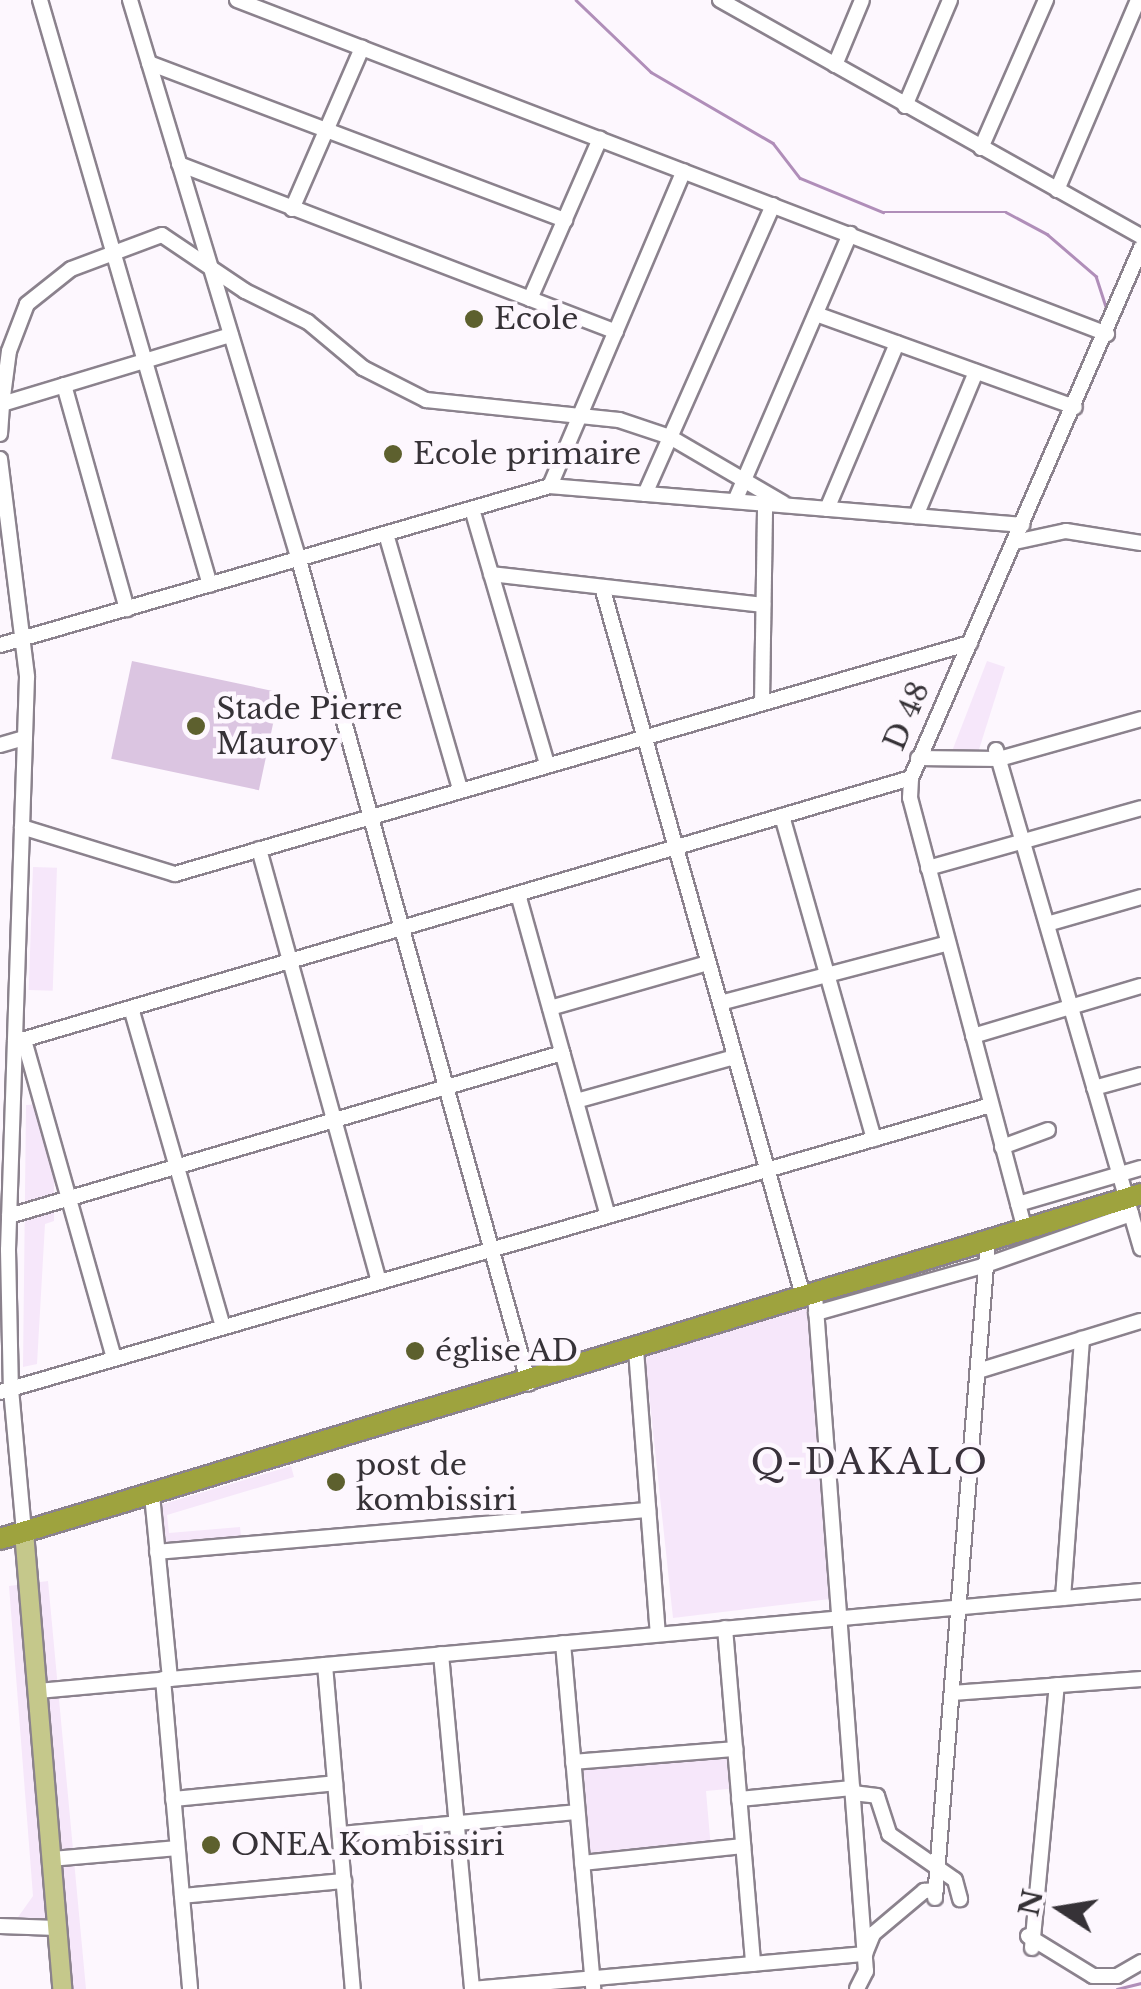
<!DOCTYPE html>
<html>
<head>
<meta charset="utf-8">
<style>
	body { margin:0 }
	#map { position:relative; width:1141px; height:1989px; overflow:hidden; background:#fdf7fe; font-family:"Libre Baskerville",serif }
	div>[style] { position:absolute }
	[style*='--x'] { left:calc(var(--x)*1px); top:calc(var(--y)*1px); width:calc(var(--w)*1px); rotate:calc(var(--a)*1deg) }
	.built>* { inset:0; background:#f6e7fa; transform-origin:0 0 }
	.green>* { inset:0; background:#dbc5e1; transform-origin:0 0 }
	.stream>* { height:2.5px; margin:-1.25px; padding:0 1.25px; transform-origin:1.25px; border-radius:1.25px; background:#b08eb9 }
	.roads { filter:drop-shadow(2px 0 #8b828d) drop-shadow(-2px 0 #8b828d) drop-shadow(0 2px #8b828d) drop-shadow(0 -2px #8b828d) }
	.minor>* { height:14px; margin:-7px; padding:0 7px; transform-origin:7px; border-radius:7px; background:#fff }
	.major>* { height:18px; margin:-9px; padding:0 9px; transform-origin:9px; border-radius:9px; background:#c5c88b }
	.highway>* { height:20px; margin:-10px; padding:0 10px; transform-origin:10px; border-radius:10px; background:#9ea33e }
	.dots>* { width:28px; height:28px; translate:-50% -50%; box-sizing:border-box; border:5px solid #fdf7fe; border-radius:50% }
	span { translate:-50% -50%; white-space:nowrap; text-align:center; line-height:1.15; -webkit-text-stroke:9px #fdf7fe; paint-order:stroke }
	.poi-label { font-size:30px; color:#363237 }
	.left { translate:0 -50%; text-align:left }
	.street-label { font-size:30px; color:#363237 }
	.quarter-label { font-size:35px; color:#39323b; letter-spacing:2.5px }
	.north { position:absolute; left:1011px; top:1859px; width:100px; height:100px; -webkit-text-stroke:8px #fdf7fe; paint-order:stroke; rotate:282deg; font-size:28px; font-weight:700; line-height:40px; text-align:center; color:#363237 }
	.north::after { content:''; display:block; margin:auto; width:35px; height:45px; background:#363237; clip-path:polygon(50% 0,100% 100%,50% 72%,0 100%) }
</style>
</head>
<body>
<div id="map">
	<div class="built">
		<div style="clip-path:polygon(987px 661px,1005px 667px,976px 759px,949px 759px)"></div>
		<div style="left:33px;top:867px;width:24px;height:123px;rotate:2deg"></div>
		<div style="clip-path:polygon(42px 1104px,63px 1179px,54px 1181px,54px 1221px,45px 1224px,37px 1364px,23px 1367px,26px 1105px)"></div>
		<div style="clip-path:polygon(815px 1295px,818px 1329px,810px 1331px,830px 1599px,673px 1618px,644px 1347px)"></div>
		<div style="clip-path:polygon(291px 1466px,294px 1477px,167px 1515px,169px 1533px,240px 1527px,242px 1545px,157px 1552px,153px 1507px)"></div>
		<div style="clip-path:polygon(48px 1581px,86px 1989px,62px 1989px,57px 1928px,11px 1927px,33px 1896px,9px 1586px)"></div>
		<div style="clip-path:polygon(735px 1749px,738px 1788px,706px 1791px,711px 1849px,582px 1863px,573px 1762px)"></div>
	</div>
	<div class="green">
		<div style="left:132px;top:661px;width:151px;height:100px;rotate:12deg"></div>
	</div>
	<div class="stream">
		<div style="--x:576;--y:0;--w:104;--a:43.8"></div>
		<div style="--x:651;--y:72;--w:141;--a:30.2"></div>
		<div style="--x:773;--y:143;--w:44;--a:52.4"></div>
		<div style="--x:800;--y:178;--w:90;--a:22.3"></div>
		<div style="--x:883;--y:212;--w:123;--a:0"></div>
		<div style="--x:1006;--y:212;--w:47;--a:28.2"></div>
		<div style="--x:1047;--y:234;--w:65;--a:40.6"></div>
		<div style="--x:1096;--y:276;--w:36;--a:72"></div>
		<div style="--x:1117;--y:1989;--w:25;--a:-14"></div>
	</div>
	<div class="roads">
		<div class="minor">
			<div style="--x:40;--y:0;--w:609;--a:73.8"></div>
			<div style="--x:130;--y:0;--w:585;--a:73.21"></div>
			<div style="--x:299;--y:560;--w:855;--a:74.4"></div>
			<div style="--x:237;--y:0;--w:932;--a:21"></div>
			<div style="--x:720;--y:0;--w:483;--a:29.3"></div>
			<div style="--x:149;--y:63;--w:445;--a:20.7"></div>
			<div style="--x:835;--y:65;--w:70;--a:-67.4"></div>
			<div style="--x:905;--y:106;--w:115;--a:-67"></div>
			<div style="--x:981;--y:148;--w:162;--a:-66.3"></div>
			<div style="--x:179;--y:164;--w:468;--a:21"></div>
			<div style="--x:1057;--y:190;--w:207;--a:-66.9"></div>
			<div style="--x:292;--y:209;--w:176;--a:-66.5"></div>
			<div style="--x:530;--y:299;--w:175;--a:-66.4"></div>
			<div style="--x:816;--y:314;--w:275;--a:19.8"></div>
			<div style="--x:64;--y:385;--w:233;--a:74.3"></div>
			<div style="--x:2;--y:404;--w:53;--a:-82.5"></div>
			<div style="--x:9;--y:351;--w:50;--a:-69"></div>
			<div style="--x:27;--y:304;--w:56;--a:-38.5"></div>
			<div style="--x:71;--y:269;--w:97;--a:-20.5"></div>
			<div style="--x:162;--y:235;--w:100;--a:34"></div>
			<div style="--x:245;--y:291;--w:70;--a:26.2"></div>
			<div style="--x:308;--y:322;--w:72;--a:39.9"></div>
			<div style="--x:363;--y:368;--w:71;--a:26.9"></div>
			<div style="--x:426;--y:400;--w:194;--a:5.9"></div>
			<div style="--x:619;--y:420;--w:54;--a:18.4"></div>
			<div style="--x:670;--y:437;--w:131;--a:30.3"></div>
			<div style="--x:0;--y:434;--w:30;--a:-86"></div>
			<div style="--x:2;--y:404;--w:239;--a:-16.8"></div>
			<div style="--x:0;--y:459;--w:220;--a:82.9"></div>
			<div style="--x:27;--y:677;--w:573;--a:91.9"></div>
			<div style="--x:8;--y:1250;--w:139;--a:88.8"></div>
			<div style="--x:11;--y:1389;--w:144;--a:84.8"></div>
			<div style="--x:550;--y:486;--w:342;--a:-67"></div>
			<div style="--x:645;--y:494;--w:316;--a:-66.1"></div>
			<div style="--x:735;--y:501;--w:291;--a:-66.7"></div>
			<div style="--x:472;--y:509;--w:266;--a:73.6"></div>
			<div style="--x:827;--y:509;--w:180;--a:-67.1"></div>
			<div style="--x:916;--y:516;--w:156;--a:-67.4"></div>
			<div style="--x:386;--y:534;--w:266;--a:73.8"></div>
			<div style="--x:1015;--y:542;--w:52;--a:-12.2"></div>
			<div style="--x:1066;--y:531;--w:76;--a:9.1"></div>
			<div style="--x:491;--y:574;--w:274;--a:6.5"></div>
			<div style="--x:602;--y:587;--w:740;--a:74.16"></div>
			<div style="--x:0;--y:645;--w:573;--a:-16.12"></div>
			<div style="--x:550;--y:486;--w:474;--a:4.7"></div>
			<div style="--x:762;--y:702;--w:198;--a:-89.1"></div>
			<div style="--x:0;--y:745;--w:26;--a:-16"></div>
			<div style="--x:996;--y:750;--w:519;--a:73.77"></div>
			<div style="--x:918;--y:758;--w:81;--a:0.7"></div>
			<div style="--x:999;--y:759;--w:148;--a:-15.7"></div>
			<div style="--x:782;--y:816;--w:336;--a:74.1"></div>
			<div style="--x:22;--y:827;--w:160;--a:17.1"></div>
			<div style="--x:175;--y:874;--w:828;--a:-16.2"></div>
			<div style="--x:259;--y:849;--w:449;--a:74.5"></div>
			<div style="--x:928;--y:868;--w:221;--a:-15.7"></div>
			<div style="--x:518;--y:894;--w:334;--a:74.4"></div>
			<div style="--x:1047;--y:924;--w:98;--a:-16"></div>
			<div style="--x:720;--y:1003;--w:236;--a:-14.7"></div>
			<div style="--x:131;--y:1008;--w:332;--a:73.9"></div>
			<div style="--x:550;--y:1008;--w:164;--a:-15.9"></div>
			<div style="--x:973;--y:1036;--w:175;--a:-16.6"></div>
			<div style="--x:24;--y:1040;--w:331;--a:74.2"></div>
			<div style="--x:15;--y:1042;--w:934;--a:-16.42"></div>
			<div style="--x:1094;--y:1088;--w:49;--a:-15.5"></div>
			<div style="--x:576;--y:1101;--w:165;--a:-15.5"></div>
			<div style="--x:1002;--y:1147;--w:49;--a:-20.3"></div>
			<div style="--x:1018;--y:1204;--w:128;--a:-16.3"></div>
			<div style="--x:9;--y:1216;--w:577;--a:-16.42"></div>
			<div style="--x:1025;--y:1230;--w:447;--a:-104.9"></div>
			<div style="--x:910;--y:798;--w:20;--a:-87"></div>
			<div style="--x:911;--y:778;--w:578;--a:-66.54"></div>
			<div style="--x:815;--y:1295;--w:678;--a:85.69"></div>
			<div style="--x:866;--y:1971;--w:20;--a:117"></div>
			<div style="--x:816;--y:1313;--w:177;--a:-15.8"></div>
			<div style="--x:986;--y:1265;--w:154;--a:-19.4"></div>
			<div style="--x:636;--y:1350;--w:285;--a:85.6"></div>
			<div style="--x:978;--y:1371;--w:170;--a:-17.1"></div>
			<div style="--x:0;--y:1392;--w:1032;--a:-16.15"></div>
			<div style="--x:152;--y:1495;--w:185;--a:84.4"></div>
			<div style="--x:157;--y:1552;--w:493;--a:-4.9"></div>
			<div style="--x:1063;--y:1598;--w:260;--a:-85.8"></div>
			<div style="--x:725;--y:1628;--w:337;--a:85.2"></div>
			<div style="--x:563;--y:1643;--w:347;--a:85"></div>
			<div style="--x:441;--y:1654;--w:336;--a:84.7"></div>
			<div style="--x:325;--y:1665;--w:325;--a:85.1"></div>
			<div style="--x:163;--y:1679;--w:311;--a:85"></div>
			<div style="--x:38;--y:1691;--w:1108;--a:-5.18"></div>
			<div style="--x:952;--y:1693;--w:190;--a:-4.2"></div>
			<div style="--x:573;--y:1762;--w:163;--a:-4.6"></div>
			<div style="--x:853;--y:1793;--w:24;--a:7"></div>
			<div style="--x:877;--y:1796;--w:40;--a:72"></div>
			<div style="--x:889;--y:1834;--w:80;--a:34.9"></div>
			<div style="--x:955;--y:1880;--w:20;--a:75"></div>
			<div style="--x:173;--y:1799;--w:163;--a:-5.6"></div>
			<div style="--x:739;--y:1799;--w:114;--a:-5.6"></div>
			<div style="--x:340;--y:1834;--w:238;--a:-5.3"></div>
			<div style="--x:51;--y:1859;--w:126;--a:-5"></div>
			<div style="--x:582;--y:1863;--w:162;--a:-6"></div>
			<div style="--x:182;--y:1896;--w:163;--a:-5.3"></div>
			<div style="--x:935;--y:1898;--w:659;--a:-85.39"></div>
			<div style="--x:0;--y:1926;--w:57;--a:2"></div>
			<div style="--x:1028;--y:1936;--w:76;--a:31.6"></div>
			<div style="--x:1093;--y:1976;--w:24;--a:0"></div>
			<div style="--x:1117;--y:1976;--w:28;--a:-30"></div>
			<div style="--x:1032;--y:1948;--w:264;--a:-84.6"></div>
			<div style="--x:472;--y:1989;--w:395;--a:-5.1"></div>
			<div style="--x:865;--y:1954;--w:22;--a:-68"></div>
			<div style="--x:873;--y:1934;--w:67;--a:-40.1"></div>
			<div style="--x:924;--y:1891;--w:12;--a:-5"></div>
		</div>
		<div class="major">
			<div style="--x:24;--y:1532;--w:459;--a:85.2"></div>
		</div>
		<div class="highway">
			<div style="--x:0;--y:1539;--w:1192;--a:-16.82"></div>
		</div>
	</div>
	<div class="dots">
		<div style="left:474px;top:319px;background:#5d602e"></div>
		<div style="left:393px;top:454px;background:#5d602e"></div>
		<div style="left:196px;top:726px;background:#5d602e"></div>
		<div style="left:415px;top:1351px;background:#5d602e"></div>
		<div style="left:336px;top:1482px;background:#5d602e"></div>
		<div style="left:211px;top:1845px;background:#5d602e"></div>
	</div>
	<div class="poi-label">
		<span class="left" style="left:494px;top:319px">Ecole</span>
		<span class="left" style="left:413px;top:454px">Ecole primaire</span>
		<span class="left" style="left:216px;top:726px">Stade Pierre<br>Mauroy</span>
		<span class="left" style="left:435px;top:1351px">église AD</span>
		<span class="left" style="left:356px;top:1482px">post de<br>kombissiri</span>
		<span class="left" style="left:231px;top:1845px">ONEA Kombissiri</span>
	</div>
	<div class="street-label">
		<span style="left:907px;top:716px;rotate:-67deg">D 48</span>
	</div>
	<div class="quarter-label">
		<span style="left:870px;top:1462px">Q-DAKALO</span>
	</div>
	<div class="north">N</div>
</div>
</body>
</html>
